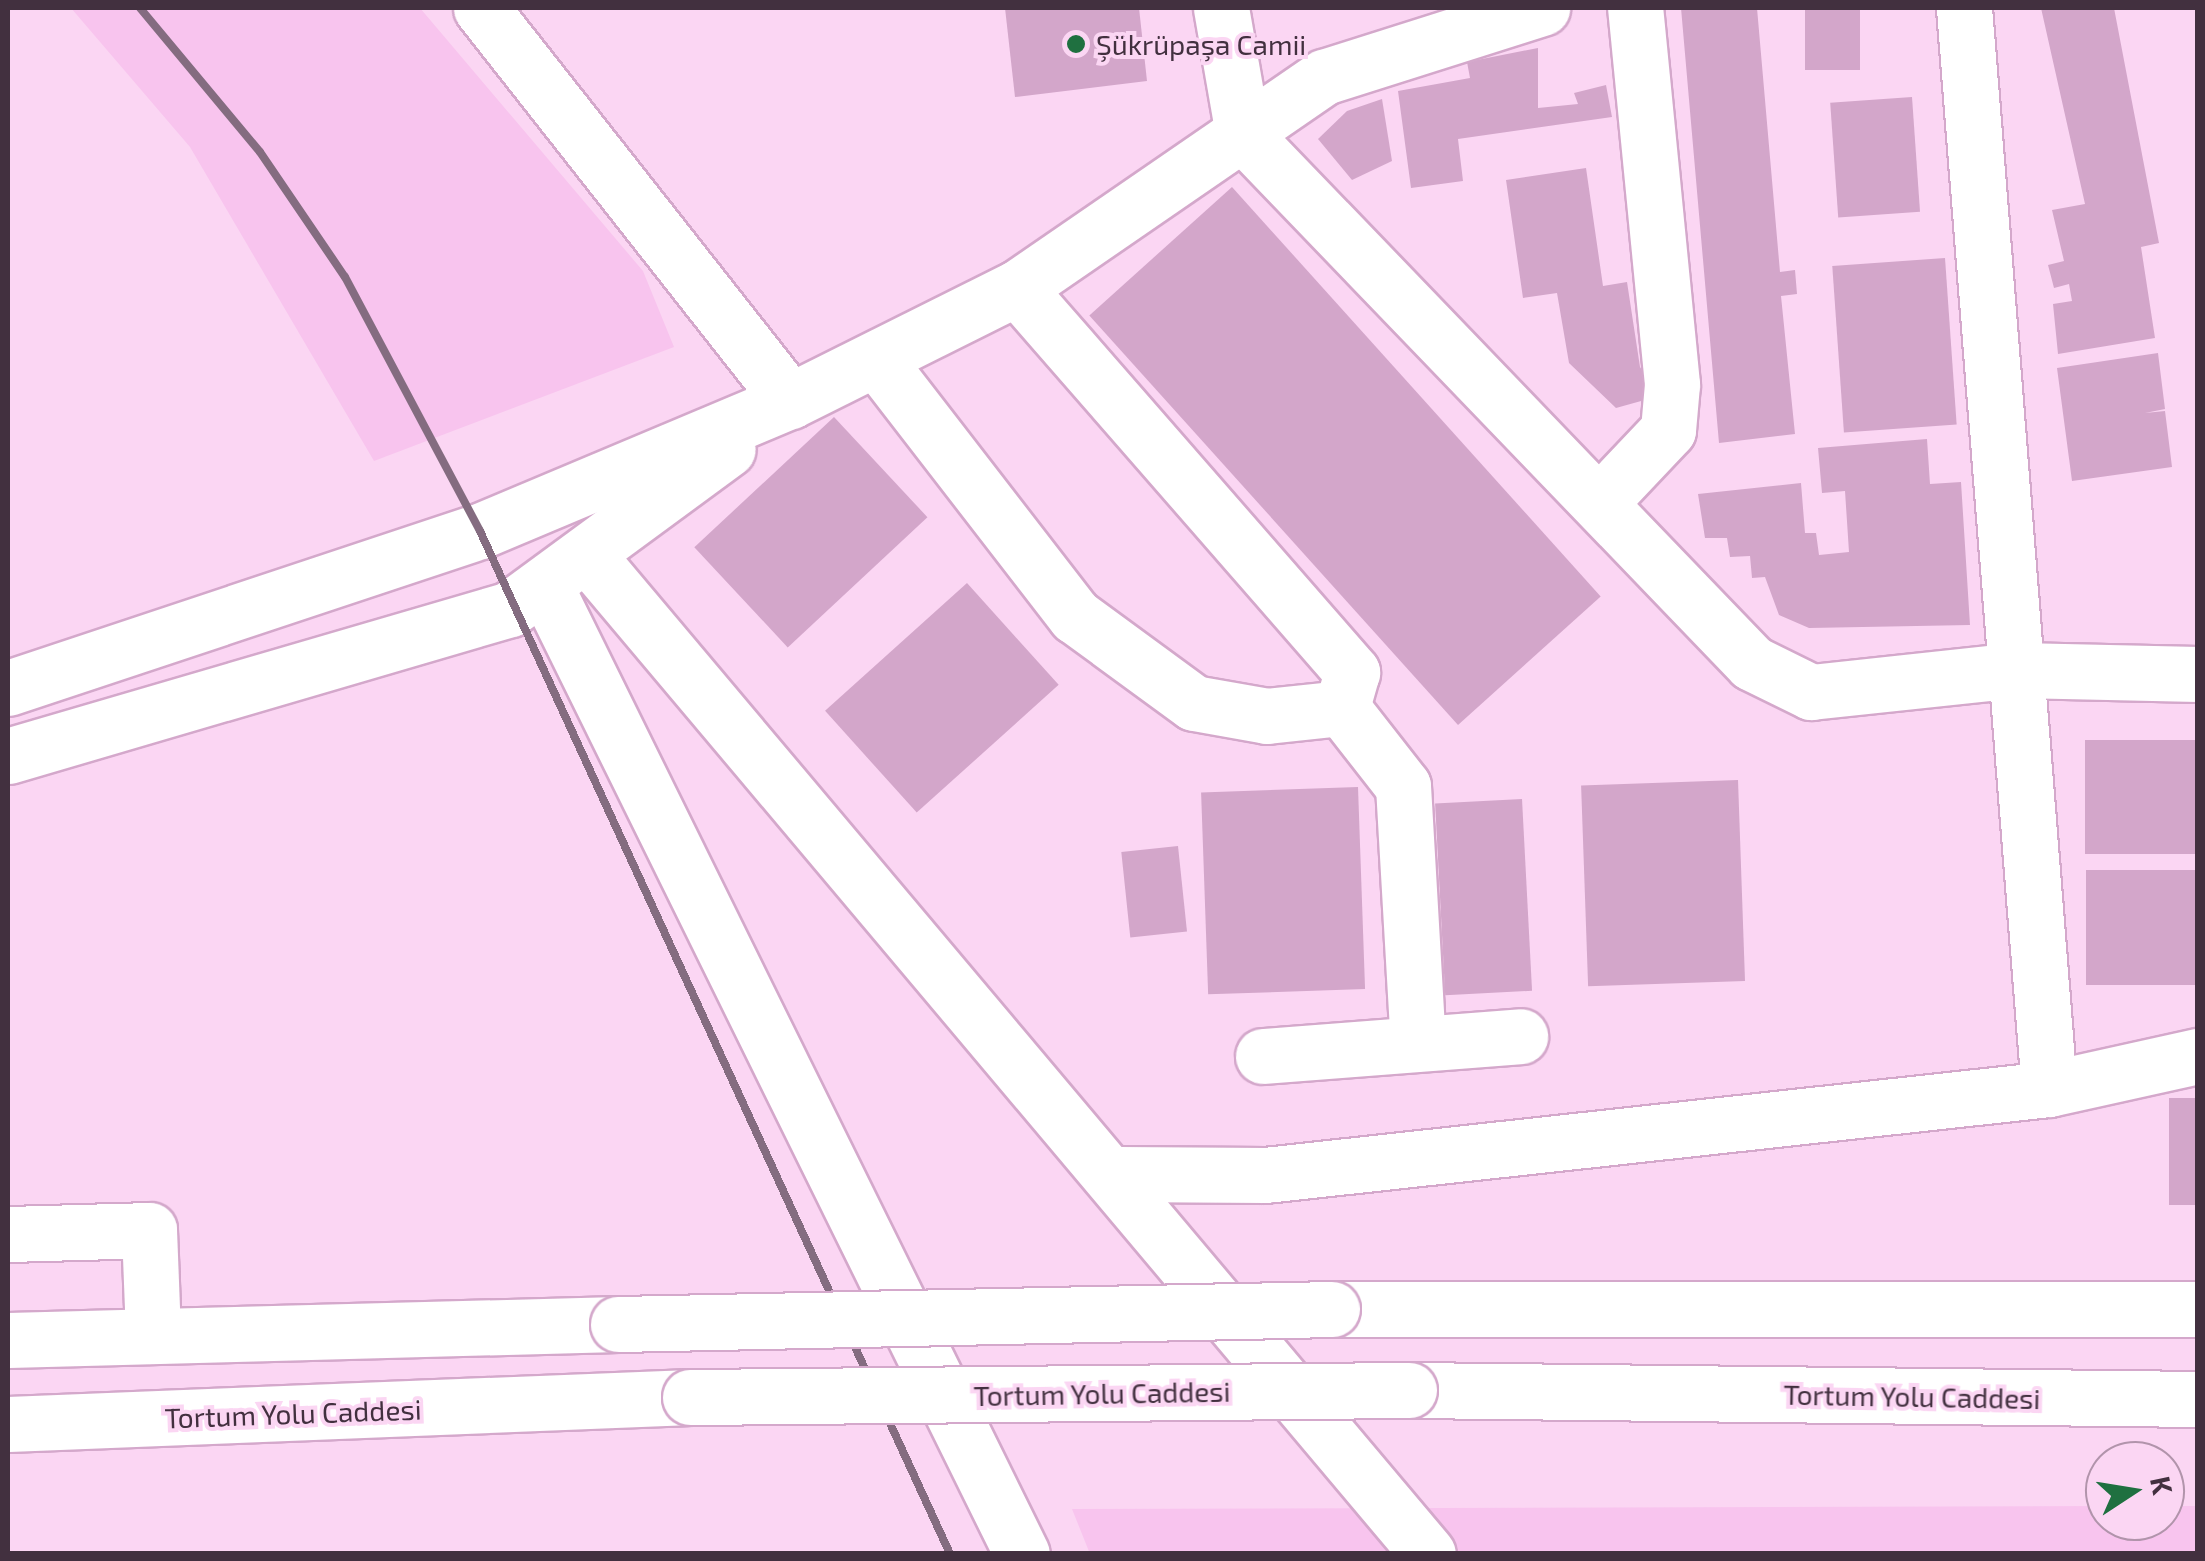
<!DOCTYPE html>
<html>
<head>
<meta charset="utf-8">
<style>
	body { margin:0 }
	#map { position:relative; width:2205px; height:1561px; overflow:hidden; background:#fbd6f3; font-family:"Exo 2",sans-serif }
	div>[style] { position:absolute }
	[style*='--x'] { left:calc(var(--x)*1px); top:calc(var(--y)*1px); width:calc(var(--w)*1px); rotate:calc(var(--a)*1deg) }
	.built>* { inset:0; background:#f8c4ee }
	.building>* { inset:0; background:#d3a6ca; transform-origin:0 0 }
	.roads { filter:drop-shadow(2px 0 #d4a8cb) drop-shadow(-2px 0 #d4a8cb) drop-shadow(0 2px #d4a8cb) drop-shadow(0 -2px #d4a8cb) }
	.minor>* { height:55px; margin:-27.5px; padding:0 27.5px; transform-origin:27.5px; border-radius:27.5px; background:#fff }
	.highway>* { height:55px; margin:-27.5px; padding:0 27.5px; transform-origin:27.5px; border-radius:27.5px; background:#fff }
	.rail>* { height:8px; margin:-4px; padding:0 4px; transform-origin:4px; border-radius:4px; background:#846c80 }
	.bridges { filter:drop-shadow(2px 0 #d4a8cb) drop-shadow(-2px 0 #d4a8cb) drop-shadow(0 2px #d4a8cb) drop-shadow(0 -2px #d4a8cb) }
	.highway-bridge>* { height:55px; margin:-27.5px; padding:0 27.5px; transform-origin:27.5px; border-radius:27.5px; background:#fff }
	.dots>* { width:28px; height:28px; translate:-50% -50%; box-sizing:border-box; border:5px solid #fbd6f3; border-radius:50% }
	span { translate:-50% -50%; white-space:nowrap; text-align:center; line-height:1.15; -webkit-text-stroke:8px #fbd6f3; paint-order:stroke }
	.poi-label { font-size:28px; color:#42303f }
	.left { translate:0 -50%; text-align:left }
	.street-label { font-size:28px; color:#42303f }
	.frame { position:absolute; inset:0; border:10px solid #42303f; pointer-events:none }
	.north { position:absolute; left:2085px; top:1441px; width:100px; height:100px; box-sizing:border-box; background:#fbd6f3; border:2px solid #b194ab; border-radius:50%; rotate:78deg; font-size:28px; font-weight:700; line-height:40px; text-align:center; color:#42303f }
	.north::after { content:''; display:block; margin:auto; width:35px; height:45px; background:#1f7040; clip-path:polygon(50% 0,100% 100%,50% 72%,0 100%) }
</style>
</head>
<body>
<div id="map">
	<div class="built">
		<div style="clip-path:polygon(71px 8px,420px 8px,643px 271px,674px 347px,374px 461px,190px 147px)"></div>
		<div style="clip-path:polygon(2105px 1506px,2105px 1521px,2165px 1521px,2165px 1506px,2197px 1506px,2198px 1553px,1090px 1554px,1072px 1509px)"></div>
	</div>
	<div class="building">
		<div style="clip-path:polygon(1005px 8px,1139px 8px,1147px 81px,1015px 97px)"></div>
		<div style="clip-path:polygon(1681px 8px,1757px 8px,1780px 272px,1795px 270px,1797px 294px,1781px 296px,1795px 434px,1719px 443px)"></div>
		<div style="left:1805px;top:8px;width:55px;height:62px"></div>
		<div style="clip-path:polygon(2041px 8px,2114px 8px,2159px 243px,2141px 247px,2155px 338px,2058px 354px,2053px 304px,2072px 301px,2069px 284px,2054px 288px,2048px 265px,2064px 261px,2052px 210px,2085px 204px)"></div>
		<div style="clip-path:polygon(1538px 48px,1538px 108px,1578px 104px,1574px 93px,1606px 85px,1612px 117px,1458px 139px,1463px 181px,1411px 188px,1398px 91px,1470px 78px,1467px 62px)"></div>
		<div style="left:1912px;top:97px;width:115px;height:82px;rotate:86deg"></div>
		<div style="clip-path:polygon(1382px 99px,1392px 161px,1352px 180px,1318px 139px,1347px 111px)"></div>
		<div style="clip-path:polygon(1586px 168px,1603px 286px,1627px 282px,1640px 367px,1659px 396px,1616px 408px,1569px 363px,1557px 293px,1523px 298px,1506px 180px)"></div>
		<div style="left:1232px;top:187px;width:551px;height:192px;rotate:48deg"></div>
		<div style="left:1945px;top:258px;width:167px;height:113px;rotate:86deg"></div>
		<div style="clip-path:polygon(2158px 353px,2165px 409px,2145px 413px,2165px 411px,2172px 467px,2072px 481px,2057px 368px)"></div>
		<div style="left:834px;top:417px;width:137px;height:191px;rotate:47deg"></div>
		<div style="clip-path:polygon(1927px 439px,1930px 484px,1961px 482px,1970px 625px,1809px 628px,1779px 615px,1765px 577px,1752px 578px,1750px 556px,1730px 557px,1727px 538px,1705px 538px,1698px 494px,1801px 483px,1805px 533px,1816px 533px,1819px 555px,1849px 552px,1845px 491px,1822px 493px,1818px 448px)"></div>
		<div style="left:967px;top:583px;width:137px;height:191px;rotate:48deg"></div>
		<div style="left:2198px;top:740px;width:114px;height:113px;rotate:90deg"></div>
		<div style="left:1738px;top:780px;width:201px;height:157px;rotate:88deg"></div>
		<div style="left:1358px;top:787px;width:202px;height:157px;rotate:88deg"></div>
		<div style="left:1522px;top:799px;width:192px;height:87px;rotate:87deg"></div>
		<div style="left:1178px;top:846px;width:86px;height:57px;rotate:84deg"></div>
		<div style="left:2198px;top:870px;width:115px;height:112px;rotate:90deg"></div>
		<div style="left:2169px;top:1098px;width:29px;height:107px"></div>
	</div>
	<div class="roads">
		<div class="minor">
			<div style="--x:481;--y:8;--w:500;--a:51.8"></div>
			<div style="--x:1221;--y:8;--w:128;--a:80.1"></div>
			<div style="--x:1243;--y:134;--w:734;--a:46.1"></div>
			<div style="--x:1752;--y:663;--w:66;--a:26.2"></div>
			<div style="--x:1811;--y:692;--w:208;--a:-6.1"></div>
			<div style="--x:2018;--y:670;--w:180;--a:1.3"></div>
			<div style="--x:1964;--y:8;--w:1084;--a:85.5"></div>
			<div style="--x:1017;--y:288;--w:510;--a:48.9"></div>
			<div style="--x:1352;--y:672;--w:37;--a:106"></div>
			<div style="--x:877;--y:360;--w:324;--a:52.3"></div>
			<div style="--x:1075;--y:616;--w:147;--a:36.2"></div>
			<div style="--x:1194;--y:703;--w:74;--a:10.1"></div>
			<div style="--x:1267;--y:716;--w:75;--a:-6.1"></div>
			<div style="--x:1600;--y:502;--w:99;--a:-46.6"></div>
			<div style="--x:1668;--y:430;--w:46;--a:-85"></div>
			<div style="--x:1672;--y:384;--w:378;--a:-95.6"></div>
			<div style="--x:588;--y:556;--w:1304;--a:49.91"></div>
			<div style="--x:545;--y:586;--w:1079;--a:63.77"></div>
			<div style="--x:8;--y:688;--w:497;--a:-18.4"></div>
			<div style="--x:480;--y:531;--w:336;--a:-22.8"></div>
			<div style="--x:790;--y:401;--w:254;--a:-26.5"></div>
			<div style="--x:1017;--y:288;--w:373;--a:-34.5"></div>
			<div style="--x:1324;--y:77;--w:229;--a:-17.6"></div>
			<div style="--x:1342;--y:708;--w:99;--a:52"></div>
			<div style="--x:1403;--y:786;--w:258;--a:86.7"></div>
			<div style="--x:8;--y:756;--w:523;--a:-16.32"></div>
			<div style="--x:510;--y:609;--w:270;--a:-36.3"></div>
			<div style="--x:1263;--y:1056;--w:258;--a:-4.4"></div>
			<div style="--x:1118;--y:1174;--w:147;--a:0.4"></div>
			<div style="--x:1265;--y:1175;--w:789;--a:-6.26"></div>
			<div style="--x:2049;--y:1089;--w:153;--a:-12.5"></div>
			<div style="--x:8;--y:1234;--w:141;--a:-1.6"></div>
			<div style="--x:149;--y:1230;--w:106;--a:87.8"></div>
		</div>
		<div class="highway">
			<div style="--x:1332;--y:1309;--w:866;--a:0"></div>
			<div style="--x:8;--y:1340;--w:610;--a:-1.5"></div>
			<div style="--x:1409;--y:1390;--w:789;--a:0.65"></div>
			<div style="--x:8;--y:1424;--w:683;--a:-2.27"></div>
		</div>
	</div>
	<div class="rail">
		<div style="--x:140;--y:8;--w:187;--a:50.2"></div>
		<div style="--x:260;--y:152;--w:151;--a:55.8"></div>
		<div style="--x:345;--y:277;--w:288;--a:62"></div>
		<div style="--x:480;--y:531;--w:1126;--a:65.32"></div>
	</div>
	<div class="bridges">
		<div class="highway-bridge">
			<div style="--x:618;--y:1324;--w:714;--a:-1.2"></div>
			<div style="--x:690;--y:1397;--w:719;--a:-0.56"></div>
		</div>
	</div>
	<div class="dots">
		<div style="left:1076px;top:44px;background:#1f7040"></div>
	</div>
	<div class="poi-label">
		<span class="left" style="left:1096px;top:44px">Şükrüpaşa Camii</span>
	</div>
	<div class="street-label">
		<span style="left:1102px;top:1393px;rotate:-1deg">Tortum Yolu Caddesi</span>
		<span style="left:1912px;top:1396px;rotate:1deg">Tortum Yolu Caddesi</span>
		<span style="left:293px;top:1413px;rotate:-2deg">Tortum Yolu Caddesi</span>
	</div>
	<div class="frame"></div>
	<div class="north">K</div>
</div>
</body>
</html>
